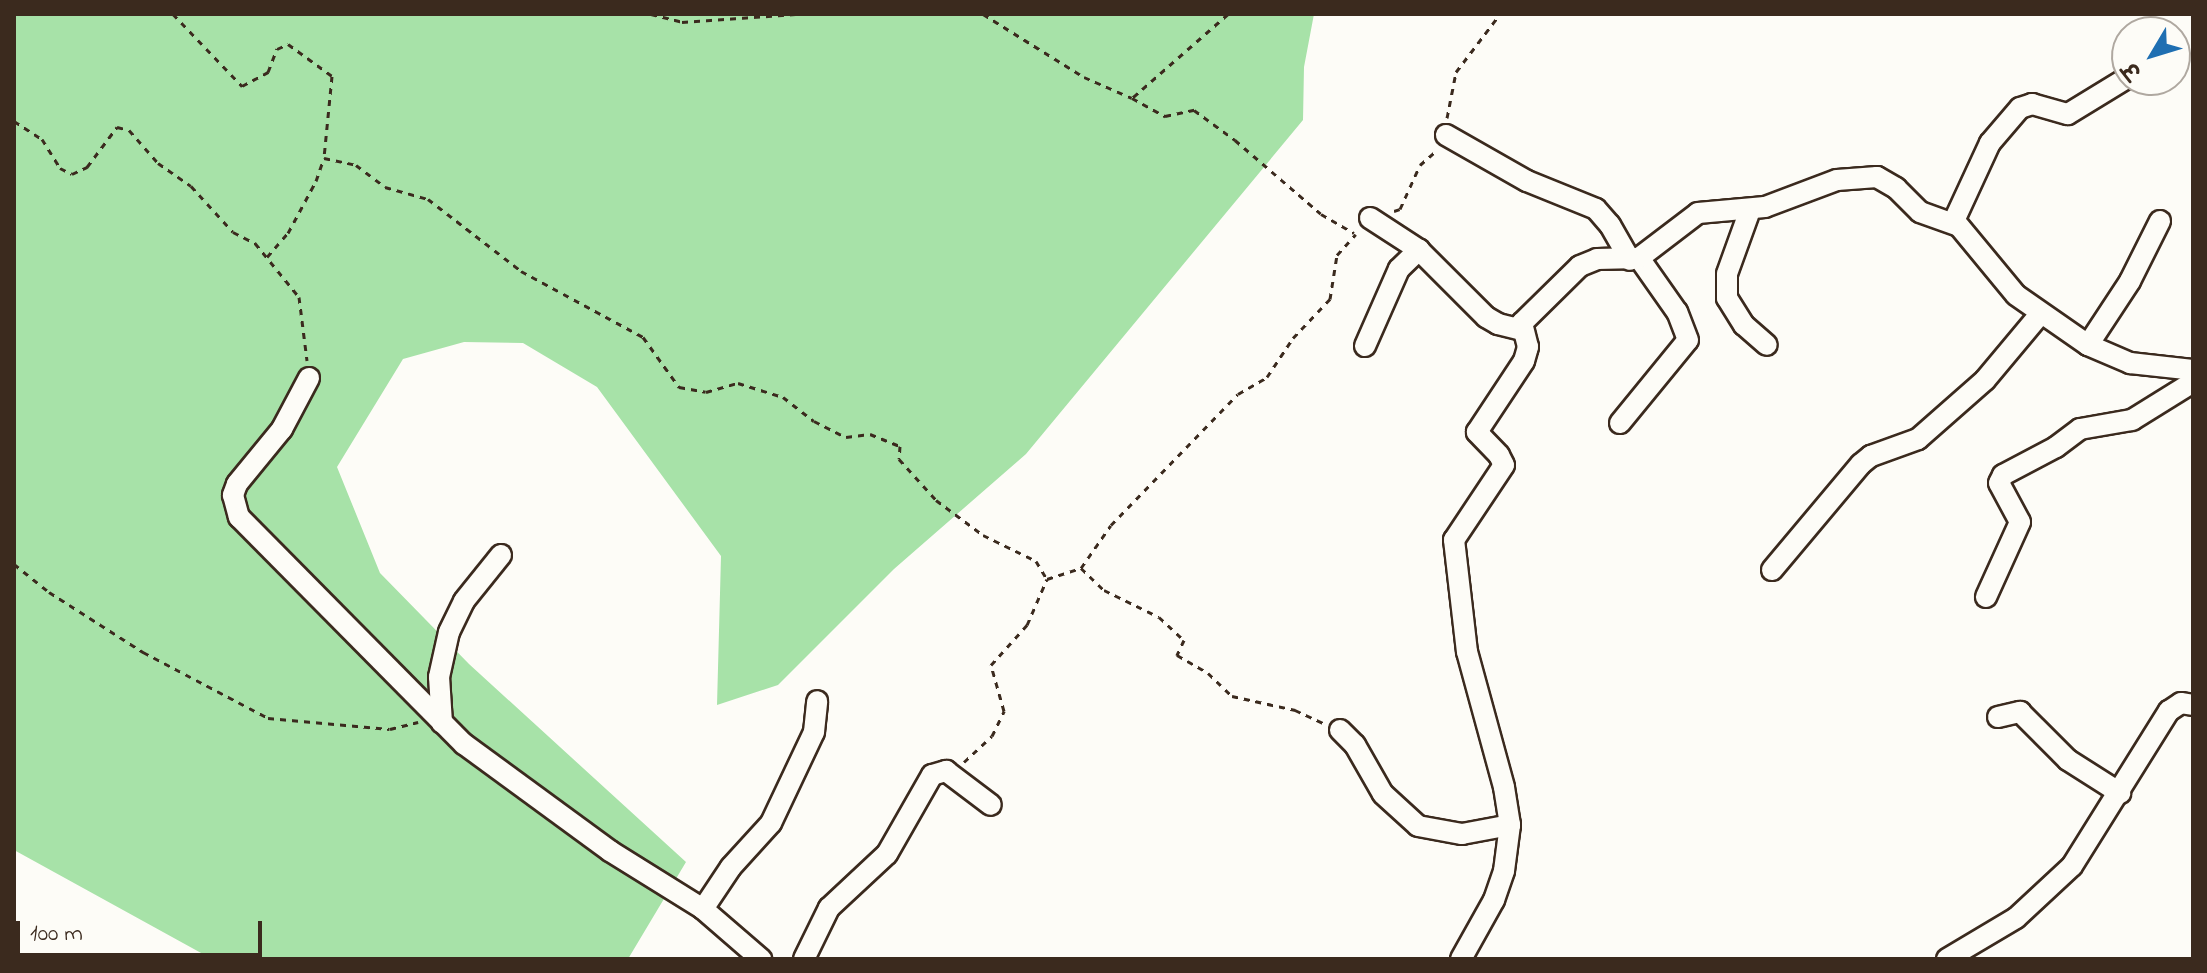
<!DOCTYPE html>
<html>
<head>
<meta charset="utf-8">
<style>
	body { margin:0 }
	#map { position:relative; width:2207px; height:973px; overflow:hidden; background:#fdfcf7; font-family:"Indie Flower","Playpen Sans Deva",sans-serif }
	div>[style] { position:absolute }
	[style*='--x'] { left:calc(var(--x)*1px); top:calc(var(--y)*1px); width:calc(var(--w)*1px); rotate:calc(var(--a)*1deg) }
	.green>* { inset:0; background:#a7e2a8 }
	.path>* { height:3px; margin-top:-1.5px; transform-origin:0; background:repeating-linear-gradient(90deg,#3b2a1e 0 6px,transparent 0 12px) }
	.roads { filter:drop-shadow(2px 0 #3b2a1e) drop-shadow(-2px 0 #3b2a1e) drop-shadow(0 2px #3b2a1e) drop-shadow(0 -2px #3b2a1e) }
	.minor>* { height:20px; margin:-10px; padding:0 10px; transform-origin:10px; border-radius:10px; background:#fdfcf7 }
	span { translate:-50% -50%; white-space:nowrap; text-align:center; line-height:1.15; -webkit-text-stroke:6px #fdfcf7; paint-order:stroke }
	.frame { position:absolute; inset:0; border:16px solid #3b2a1e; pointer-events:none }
	.north { position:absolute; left:2111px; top:16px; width:80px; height:80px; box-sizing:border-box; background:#fdfcf7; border:2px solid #afa8a0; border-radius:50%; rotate:232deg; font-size:22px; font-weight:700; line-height:32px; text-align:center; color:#3b2a1e }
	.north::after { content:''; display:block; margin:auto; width:28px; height:36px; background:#1f6fb2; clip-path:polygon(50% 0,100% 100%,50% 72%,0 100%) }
	.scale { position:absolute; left:16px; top:921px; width:246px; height:36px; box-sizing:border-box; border:4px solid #3b2a1e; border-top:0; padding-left:10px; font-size:24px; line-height:28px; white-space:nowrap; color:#3b2a1e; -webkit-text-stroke:6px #fdfcf7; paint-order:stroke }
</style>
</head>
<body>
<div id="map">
	<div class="green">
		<div style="clip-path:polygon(14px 14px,1314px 14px,1304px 67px,1303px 120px,1026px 454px,894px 569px,778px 685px,717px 705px,721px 556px,597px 387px,523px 343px,464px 342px,403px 359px,337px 467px,380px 573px,469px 664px,686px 862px,628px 959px,212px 959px,14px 850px)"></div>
	</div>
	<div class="path">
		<div style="--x:173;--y:14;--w:100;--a:46.2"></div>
		<div style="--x:242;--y:86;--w:30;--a:-28"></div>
		<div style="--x:268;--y:72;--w:25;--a:-69"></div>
		<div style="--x:277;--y:49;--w:12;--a:-24"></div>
		<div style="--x:288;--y:44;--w:54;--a:36"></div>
		<div style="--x:332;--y:76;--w:82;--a:95.6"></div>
		<div style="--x:324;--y:158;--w:33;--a:12"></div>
		<div style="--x:356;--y:165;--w:36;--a:37"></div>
		<div style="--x:385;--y:187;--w:45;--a:15.6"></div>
		<div style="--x:428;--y:199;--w:118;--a:37.7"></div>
		<div style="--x:521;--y:271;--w:139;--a:28.4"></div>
		<div style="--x:643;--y:337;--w:62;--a:54.2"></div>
		<div style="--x:679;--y:387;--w:27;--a:10"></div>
		<div style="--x:706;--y:392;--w:33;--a:-16"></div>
		<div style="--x:738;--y:383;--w:47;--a:17.3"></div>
		<div style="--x:783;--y:397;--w:39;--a:38"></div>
		<div style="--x:814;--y:421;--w:36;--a:27"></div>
		<div style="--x:846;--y:437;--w:24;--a:-7"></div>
		<div style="--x:870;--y:434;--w:32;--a:22"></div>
		<div style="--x:900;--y:446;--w:13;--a:94"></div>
		<div style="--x:899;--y:459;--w:55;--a:47.9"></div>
		<div style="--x:936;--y:500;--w:59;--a:36.7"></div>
		<div style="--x:983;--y:535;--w:59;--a:26.1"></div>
		<div style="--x:1036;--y:561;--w:21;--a:59"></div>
		<div style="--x:651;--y:14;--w:32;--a:14"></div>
		<div style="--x:682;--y:22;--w:114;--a:-4"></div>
		<div style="--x:983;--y:14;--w:119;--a:32"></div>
		<div style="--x:1084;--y:77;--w:52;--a:23.6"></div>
		<div style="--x:1228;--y:14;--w:128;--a:138.8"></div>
		<div style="--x:1132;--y:98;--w:38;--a:29"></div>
		<div style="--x:1165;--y:116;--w:30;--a:-12"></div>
		<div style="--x:1194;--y:110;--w:51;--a:36.2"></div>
		<div style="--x:1235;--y:140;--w:113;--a:40.7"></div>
		<div style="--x:1321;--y:214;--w:38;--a:30"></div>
		<div style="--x:1447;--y:118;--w:47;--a:-78.9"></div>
		<div style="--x:1456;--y:72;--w:73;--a:-52.8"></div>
		<div style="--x:14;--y:121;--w:33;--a:33"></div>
		<div style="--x:42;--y:139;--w:34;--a:58"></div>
		<div style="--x:60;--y:168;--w:13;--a:27"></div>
		<div style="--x:72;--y:174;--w:17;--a:-25"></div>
		<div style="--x:87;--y:167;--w:50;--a:-53.1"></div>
		<div style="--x:117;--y:127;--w:12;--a:14"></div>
		<div style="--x:129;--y:130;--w:44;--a:48.7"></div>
		<div style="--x:158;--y:163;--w:40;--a:34.9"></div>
		<div style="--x:191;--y:186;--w:62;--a:47.6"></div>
		<div style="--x:233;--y:232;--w:25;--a:27"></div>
		<div style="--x:255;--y:243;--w:70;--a:50.8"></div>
		<div style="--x:299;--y:297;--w:64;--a:82.8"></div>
		<div style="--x:1394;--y:211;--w:6;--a:-18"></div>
		<div style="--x:1400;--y:209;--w:48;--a:-65.6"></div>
		<div style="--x:1420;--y:165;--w:21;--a:-41"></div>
		<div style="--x:267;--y:257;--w:32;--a:-49"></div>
		<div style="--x:288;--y:233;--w:59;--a:-61.7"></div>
		<div style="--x:316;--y:181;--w:24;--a:-71"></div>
		<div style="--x:14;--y:564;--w:45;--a:38.7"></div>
		<div style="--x:49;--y:592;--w:112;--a:32.6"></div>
		<div style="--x:143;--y:652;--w:141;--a:27.8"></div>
		<div style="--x:268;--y:718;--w:122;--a:5.2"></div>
		<div style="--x:390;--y:729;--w:29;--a:-14"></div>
		<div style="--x:1081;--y:568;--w:32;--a:44"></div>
		<div style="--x:1104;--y:590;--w:61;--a:26.1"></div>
		<div style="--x:1159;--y:617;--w:34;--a:43"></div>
		<div style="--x:1184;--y:640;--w:17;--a:115"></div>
		<div style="--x:1177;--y:655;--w:36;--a:30"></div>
		<div style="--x:1208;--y:673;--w:33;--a:44"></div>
		<div style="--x:1232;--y:696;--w:65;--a:12.5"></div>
		<div style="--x:1295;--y:710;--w:33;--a:25"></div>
		<div style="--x:964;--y:762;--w:38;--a:-43"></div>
		<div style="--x:992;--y:736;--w:28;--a:-64"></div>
		<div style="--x:1004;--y:711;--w:48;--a:-105.8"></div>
		<div style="--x:991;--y:665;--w:54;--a:-48"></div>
		<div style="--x:1027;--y:625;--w:50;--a:-66.5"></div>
		<div style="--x:1047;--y:579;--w:36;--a:-18"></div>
		<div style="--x:1081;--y:568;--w:52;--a:-55.1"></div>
		<div style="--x:1111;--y:525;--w:182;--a:-45.9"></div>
		<div style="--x:1238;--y:394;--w:34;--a:-30"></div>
		<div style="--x:1267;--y:377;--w:47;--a:-56.3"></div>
		<div style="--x:1293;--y:338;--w:54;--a:-46.5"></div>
		<div style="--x:1330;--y:299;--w:45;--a:-81"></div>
		<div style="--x:1337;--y:255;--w:28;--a:-48"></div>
	</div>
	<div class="roads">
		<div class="minor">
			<div style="--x:1446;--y:135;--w:93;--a:29.6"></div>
			<div style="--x:1527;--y:181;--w:74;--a:22.1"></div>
			<div style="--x:1596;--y:209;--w:21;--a:49"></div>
			<div style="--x:1610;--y:225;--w:40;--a:60.3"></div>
			<div style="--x:1750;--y:210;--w:68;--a:109.8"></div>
			<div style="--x:1727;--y:274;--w:24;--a:90"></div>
			<div style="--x:1727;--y:298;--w:32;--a:58"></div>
			<div style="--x:1744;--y:325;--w:30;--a:41"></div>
			<div style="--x:1370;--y:218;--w:59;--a:33.1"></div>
			<div style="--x:1419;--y:250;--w:95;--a:45"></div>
			<div style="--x:1486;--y:317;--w:14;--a:30"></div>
			<div style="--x:1498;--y:324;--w:25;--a:14"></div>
			<div style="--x:1953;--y:223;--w:88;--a:-65.2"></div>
			<div style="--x:1990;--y:143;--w:46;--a:-49.4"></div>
			<div style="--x:2020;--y:108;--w:13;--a:-18"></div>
			<div style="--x:2032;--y:104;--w:37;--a:16"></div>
			<div style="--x:2068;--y:114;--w:69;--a:-31.4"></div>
			<div style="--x:2088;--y:345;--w:77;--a:-56.7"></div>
			<div style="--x:2130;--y:281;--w:67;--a:-63.4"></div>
			<div style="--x:1365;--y:346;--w:84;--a:-66.2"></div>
			<div style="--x:1399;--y:269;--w:28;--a:-44"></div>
			<div style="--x:309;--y:378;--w:58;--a:117.9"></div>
			<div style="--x:282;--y:429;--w:71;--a:129.3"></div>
			<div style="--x:237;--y:484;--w:12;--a:110"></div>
			<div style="--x:233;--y:495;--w:23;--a:75"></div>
			<div style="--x:239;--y:517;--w:320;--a:45.3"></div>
			<div style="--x:464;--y:744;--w:181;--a:36.2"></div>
			<div style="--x:610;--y:851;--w:110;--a:31.9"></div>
			<div style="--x:703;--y:909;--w:77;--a:40.8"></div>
			<div style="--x:1620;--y:423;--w:107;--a:-50.7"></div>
			<div style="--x:1688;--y:340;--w:30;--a:-111"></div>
			<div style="--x:1677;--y:312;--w:66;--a:-125.1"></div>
			<div style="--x:1772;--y:570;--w:138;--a:-50"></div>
			<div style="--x:1861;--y:464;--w:13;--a:-39"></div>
			<div style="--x:1871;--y:456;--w:50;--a:-19.9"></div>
			<div style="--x:1918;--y:439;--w:89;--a:-41.4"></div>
			<div style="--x:1985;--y:380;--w:87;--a:-50.1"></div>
			<div style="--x:1986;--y:597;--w:82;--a:-65.6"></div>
			<div style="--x:2020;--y:522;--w:44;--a:-118.3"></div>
			<div style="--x:1999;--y:483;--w:9;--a:-63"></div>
			<div style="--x:2003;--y:475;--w:60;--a:-27.8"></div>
			<div style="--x:2056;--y:447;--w:30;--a:-37"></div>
			<div style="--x:2080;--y:429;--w:53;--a:-9.8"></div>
			<div style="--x:2132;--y:420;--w:72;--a:-31.9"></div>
			<div style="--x:1998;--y:717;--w:23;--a:-13"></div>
			<div style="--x:2020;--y:712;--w:68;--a:45"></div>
			<div style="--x:2068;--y:760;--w:62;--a:32.4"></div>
			<div style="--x:442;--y:723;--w:46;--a:-93.7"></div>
			<div style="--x:439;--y:677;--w:46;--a:-77.5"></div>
			<div style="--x:449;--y:632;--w:34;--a:-64"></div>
			<div style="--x:464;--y:601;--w:59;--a:-51.2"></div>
			<div style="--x:1340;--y:730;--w:21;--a:45"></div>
			<div style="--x:1355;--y:745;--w:56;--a:60.3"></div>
			<div style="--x:1383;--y:794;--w:47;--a:42.4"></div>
			<div style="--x:1418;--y:826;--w:45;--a:10.3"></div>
			<div style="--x:1462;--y:834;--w:49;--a:-10.6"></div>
			<div style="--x:703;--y:909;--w:50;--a:-56.3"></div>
			<div style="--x:731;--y:867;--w:59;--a:-47.7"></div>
			<div style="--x:771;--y:823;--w:101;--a:-64.7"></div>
			<div style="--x:814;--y:732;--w:31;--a:-84"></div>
			<div style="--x:804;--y:959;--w:57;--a:-63.9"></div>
			<div style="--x:829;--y:908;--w:79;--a:-43"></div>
			<div style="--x:887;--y:854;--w:91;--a:-60.3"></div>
			<div style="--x:932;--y:775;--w:15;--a:-16"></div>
			<div style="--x:946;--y:771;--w:56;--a:37.1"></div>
			<div style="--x:1461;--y:959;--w:68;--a:-60.8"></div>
			<div style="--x:1494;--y:900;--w:31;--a:-71"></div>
			<div style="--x:1504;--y:871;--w:46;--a:-82.6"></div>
			<div style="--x:1510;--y:825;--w:38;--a:-99"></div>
			<div style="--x:1504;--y:787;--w:140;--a:-105.3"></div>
			<div style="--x:1467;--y:652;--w:113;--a:-96.6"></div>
			<div style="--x:1454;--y:540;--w:90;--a:-56.3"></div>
			<div style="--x:1504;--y:465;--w:11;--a:-117"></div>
			<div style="--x:1499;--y:455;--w:32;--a:-134"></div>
			<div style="--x:1477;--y:432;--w:85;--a:-56.5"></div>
			<div style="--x:1524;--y:361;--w:15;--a:-74"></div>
			<div style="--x:1528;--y:347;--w:25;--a:-104"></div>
			<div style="--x:1522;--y:323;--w:81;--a:-44.5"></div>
			<div style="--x:1580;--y:266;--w:18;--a:-22"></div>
			<div style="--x:1597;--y:259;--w:42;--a:-1.4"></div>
			<div style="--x:1639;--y:258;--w:74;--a:-37.3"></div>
			<div style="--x:1698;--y:213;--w:67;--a:-5.1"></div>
			<div style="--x:1765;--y:207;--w:77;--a:-20.6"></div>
			<div style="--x:1837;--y:180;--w:40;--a:-4.3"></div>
			<div style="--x:1877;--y:177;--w:22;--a:30"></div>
			<div style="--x:1896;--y:188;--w:34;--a:45"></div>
			<div style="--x:1920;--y:212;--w:41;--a:19.7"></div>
			<div style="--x:1959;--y:226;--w:89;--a:50.4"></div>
			<div style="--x:2016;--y:295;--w:88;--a:34.8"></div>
			<div style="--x:2088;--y:345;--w:46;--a:23.2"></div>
			<div style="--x:2130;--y:363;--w:63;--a:6.3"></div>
			<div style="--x:1947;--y:959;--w:80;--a:-30.7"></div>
			<div style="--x:2016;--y:918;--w:76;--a:-42.9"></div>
			<div style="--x:2072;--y:866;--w:183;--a:-58"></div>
			<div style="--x:2169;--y:711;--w:14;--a:-34"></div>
			<div style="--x:2181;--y:703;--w:12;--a:9"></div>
		</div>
	</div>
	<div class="frame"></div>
	<div class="north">उ</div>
	<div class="scale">100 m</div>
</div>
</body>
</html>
